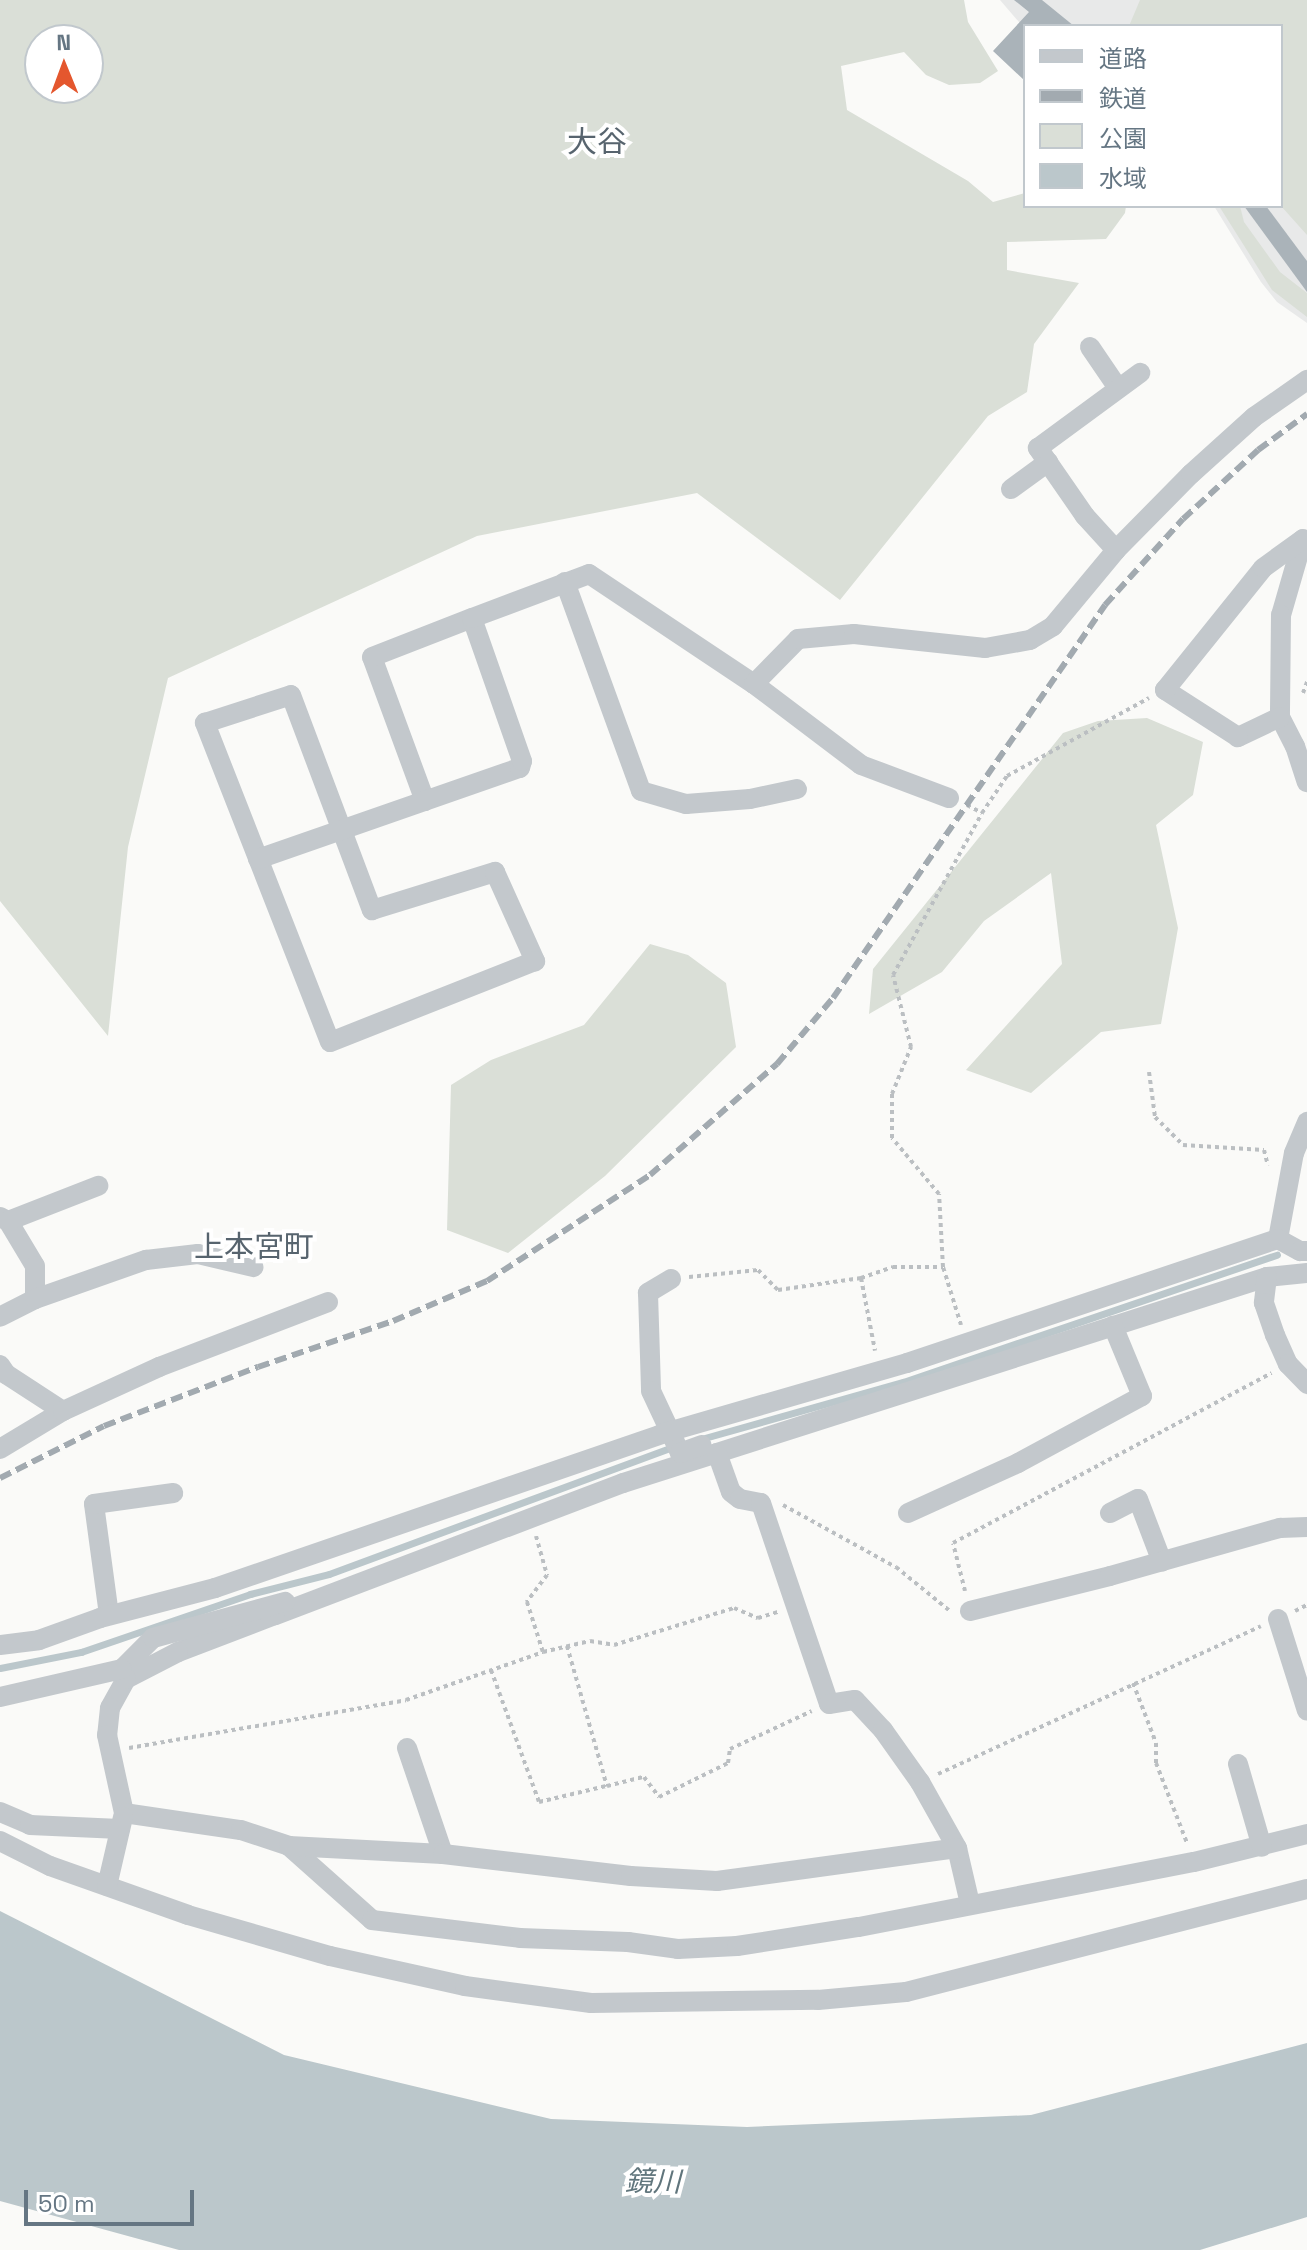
<!DOCTYPE html>
<html>
<head>
<meta charset="utf-8">
<style>
	body { margin:0 }
	#map { position:relative; width:1307px; height:2250px; overflow:hidden; background:#fafaf8; font-family:"Space Grotesk","Noto Sans JP",sans-serif }
	div>[style] { position:absolute }
	[style*='--x'] { left:calc(var(--x)*1px); top:calc(var(--y)*1px); width:calc(var(--w)*1px); rotate:calc(var(--a)*1deg) }
	.built>* { inset:0; background:#e8e9e9 }
	.green>* { inset:0; background:#dadfd7 }
	.water>* { inset:0; background:#bbc7cb }
	.stream>* { height:7px; margin:-3.5px; padding:0 3.5px; transform-origin:3.5px; border-radius:3.5px; background:#bbc7cb }
	.building>* { inset:0; background:#aab3b9 }
	.path>* { height:4px; margin-top:-2px; transform-origin:0; background:repeating-linear-gradient(90deg,#bbbfc2 0 4px,transparent 0 8px) }
	.street>* { height:20px; margin:-10px; padding:0 10px; transform-origin:10px; border-radius:10px; background:#c3c8cc }
	.rail>* { height:6px; margin-top:-3px; transform-origin:0; background:repeating-linear-gradient(90deg,#a2aab0 0 12px,transparent 0 18px) }
	span { translate:-50% -50%; white-space:nowrap; text-align:center; line-height:1.15; -webkit-text-stroke:8px #fff; paint-order:stroke }
	.water-label { font-size:28px; color:#60757c; font-style:italic }
	.quarter-label { font-size:30px; color:#57646e }
	.legend { position:absolute; left:1023px; top:24px; width:260px; height:184px; box-sizing:border-box; background:#fff; border:2px solid #c1c8cd; margin:0; padding:10px 14px; list-style:none; font-size:24px; color:#657683 }
	.legend li { display:flex; align-items:center; gap:16px; height:40px }
	.legend b { width:40px; border:2px solid #c1c8cd }
	.north { position:absolute; left:24px; top:24px; width:80px; height:80px; box-sizing:border-box; background:#fff; border:2px solid #c1c8cd; border-radius:50%; rotate:359deg; font-size:22px; font-weight:700; line-height:32px; text-align:center; color:#657683 }
	.north::after { content:''; display:block; margin:auto; width:28px; height:36px; background:#e4572e; clip-path:polygon(50% 0,100% 100%,50% 72%,0 100%) }
	.scale { position:absolute; left:24px; top:2190px; width:170px; height:36px; box-sizing:border-box; border:4px solid #657683; border-top:0; padding-left:10px; font-size:24px; line-height:28px; white-space:nowrap; color:#657683; -webkit-text-stroke:6px #fff; paint-order:stroke }
</style>
</head>
<body>
<div id="map">
	<div class="built">
		<div style="clip-path:polygon(1000px 0,1307px 0,1307px 323px,1277px 302px,1261px 282px,1214px 206px,1281px 206px,1281px 26px,1025px 26px,1025px 29px)"></div>
	</div>
	<div class="green">
		<div style="clip-path:polygon(evenodd,0 0,964px 0,968px 22px,998px 71px,980px 83px,949px 85px,926px 75px,904px 52px,841px 66px,847px 110px,968px 181px,993px 202px,1025px 193px,1025px 206px,1126px 206px,1125px 213px,1106px 239px,1007px 242px,1007px 270px,1079px 283px,1034px 344px,1027px 392px,988px 416px,840px 600px,697px 493px,477px 536px,168px 678px,128px 847px,108px 1036px,0 901px,0 0,88px 40px,88px 88px,40px 88px,40px 40px,88px 40px)"></div>
		<div style="clip-path:polygon(1140px 0,1307px 0,1307px 235px,1281px 206px,1281px 26px,1129px 26px)"></div>
		<div style="clip-path:polygon(1219px 206px,1240px 206px,1244px 222px,1280px 272px,1307px 293px,1307px 317px,1272px 290px)"></div>
		<div style="clip-path:polygon(1147px 718px,1203px 742px,1193px 795px,1156px 825px,1178px 928px,1161px 1024px,1101px 1032px,1031px 1093px,966px 1070px,1062px 964px,1051px 873px,984px 921px,942px 972px,869px 1014px,873px 969px,1063px 733px,1098px 721px)"></div>
		<div style="clip-path:polygon(650px 944px,688px 955px,726px 983px,736px 1047px,605px 1176px,508px 1253px,447px 1230px,451px 1085px,491px 1060px,584px 1025px)"></div>
	</div>
	<div class="water">
		<div style="clip-path:polygon(0 1911px,284px 2055px,551px 2119px,747px 2127px,1031px 2115px,1307px 2043px,1307px 2217px,1200px 2250px,179px 2250px,0 2201px)"></div>
	</div>
	<div class="stream">
		<div style="--x:701;--y:1439;--w:210;--a:-15.8"></div>
		<div style="--x:903;--y:1382;--w:395;--a:-18.8"></div>
		<div style="--x:0;--y:1668;--w:83;--a:-11.2"></div>
		<div style="--x:81;--y:1652;--w:179;--a:-18.9"></div>
		<div style="--x:250;--y:1594;--w:81;--a:-14.2"></div>
		<div style="--x:329;--y:1574;--w:367;--a:-20.3"></div>
	</div>
	<div class="building">
		<div style="clip-path:polygon(1014px 0,1042px 0,1074px 26px,1025px 26px,1025px 81px,993px 51px,1029px 12px)"></div>
		<div style="clip-path:polygon(1244px 206px,1266px 206px,1307px 261px,1307px 292px)"></div>
	</div>
	<div class="path">
		<div style="--x:1303;--y:693;--w:12;--a:-70"></div>
		<div style="--x:967;--y:805;--w:17;--a:28"></div>
		<div style="--x:1149;--y:1072;--w:45;--a:82.4"></div>
		<div style="--x:1155;--y:1117;--w:40;--a:45"></div>
		<div style="--x:1183;--y:1145;--w:81;--a:3.5"></div>
		<div style="--x:1264;--y:1150;--w:16;--a:76"></div>
		<div style="--x:689;--y:1277;--w:69;--a:-5.8"></div>
		<div style="--x:758;--y:1270;--w:28;--a:45"></div>
		<div style="--x:778;--y:1290;--w:84;--a:-8.2"></div>
		<div style="--x:861;--y:1278;--w:34;--a:-19"></div>
		<div style="--x:893;--y:1267;--w:50;--a:0"></div>
		<div style="--x:861;--y:1278;--w:74;--a:79.1"></div>
		<div style="--x:961;--y:1325;--w:61;--a:-107.2"></div>
		<div style="--x:943;--y:1267;--w:73;--a:-93.1"></div>
		<div style="--x:939;--y:1194;--w:73;--a:-130"></div>
		<div style="--x:892;--y:1138;--w:44;--a:-90"></div>
		<div style="--x:892;--y:1094;--w:51;--a:-68"></div>
		<div style="--x:911;--y:1047;--w:74;--a:-104"></div>
		<div style="--x:893;--y:975;--w:185;--a:-61.2"></div>
		<div style="--x:982;--y:813;--w:45;--a:-56"></div>
		<div style="--x:1007;--y:776;--w:162;--a:-28.8"></div>
		<div style="--x:783;--y:1505;--w:129;--a:28.8"></div>
		<div style="--x:896;--y:1567;--w:70;--a:39.2"></div>
		<div style="--x:536;--y:1536;--w:41;--a:74.2"></div>
		<div style="--x:547;--y:1575;--w:34;--a:127"></div>
		<div style="--x:527;--y:1602;--w:52;--a:72.3"></div>
		<div style="--x:965;--y:1591;--w:49;--a:-104"></div>
		<div style="--x:953;--y:1543;--w:361;--a:-28.1"></div>
		<div style="--x:1295;--y:1611;--w:13;--a:-27"></div>
		<div style="--x:567;--y:1646;--w:146;--a:74.1"></div>
		<div style="--x:607;--y:1786;--w:38;--a:-14"></div>
		<div style="--x:644;--y:1777;--w:25;--a:53"></div>
		<div style="--x:659;--y:1797;--w:77;--a:-26.2"></div>
		<div style="--x:728;--y:1763;--w:14;--a:-82"></div>
		<div style="--x:730;--y:1749;--w:90;--a:-24.9"></div>
		<div style="--x:491;--y:1670;--w:140;--a:70"></div>
		<div style="--x:539;--y:1802;--w:69;--a:-13.4"></div>
		<div style="--x:1133;--y:1683;--w:64;--a:69"></div>
		<div style="--x:1156;--y:1743;--w:20;--a:90"></div>
		<div style="--x:1156;--y:1763;--w:86;--a:68.8"></div>
		<div style="--x:129;--y:1748;--w:281;--a:-9.8"></div>
		<div style="--x:406;--y:1700;--w:145;--a:-19.3"></div>
		<div style="--x:543;--y:1652;--w:48;--a:-13.2"></div>
		<div style="--x:590;--y:1641;--w:24;--a:9"></div>
		<div style="--x:614;--y:1645;--w:126;--a:-17.1"></div>
		<div style="--x:734;--y:1608;--w:26;--a:23"></div>
		<div style="--x:758;--y:1618;--w:21;--a:-17"></div>
		<div style="--x:938;--y:1774;--w:355;--a:-24.6"></div>
	</div>
	<div class="street">
		<div style="--x:1090;--y:347;--w:50;--a:55.7"></div>
		<div style="--x:1011;--y:489;--w:46;--a:-36.1"></div>
		<div style="--x:1303;--y:539;--w:79;--a:106.1"></div>
		<div style="--x:1281;--y:615;--w:102;--a:90.6"></div>
		<div style="--x:1280;--y:717;--w:33;--a:63"></div>
		<div style="--x:1295;--y:746;--w:38;--a:72"></div>
		<div style="--x:1116;--y:550;--w:46;--a:-132.4"></div>
		<div style="--x:1085;--y:516;--w:83;--a:-124.7"></div>
		<div style="--x:1038;--y:448;--w:127;--a:-36.3"></div>
		<div style="--x:565;--y:582;--w:222;--a:70"></div>
		<div style="--x:641;--y:791;--w:47;--a:16.1"></div>
		<div style="--x:686;--y:804;--w:64;--a:-4.5"></div>
		<div style="--x:750;--y:799;--w:48;--a:-12"></div>
		<div style="--x:754;--y:684;--w:134;--a:37.1"></div>
		<div style="--x:861;--y:765;--w:94;--a:20.6"></div>
		<div style="--x:291;--y:695;--w:230;--a:69.4"></div>
		<div style="--x:372;--y:910;--w:129;--a:-17.2"></div>
		<div style="--x:495;--y:872;--w:98;--a:65.8"></div>
		<div style="--x:535;--y:961;--w:220;--a:158.4"></div>
		<div style="--x:330;--y:1042;--w:343;--a:-111.4"></div>
		<div style="--x:205;--y:723;--w:90;--a:-18"></div>
		<div style="--x:1280;--y:717;--w:47;--a:154.5"></div>
		<div style="--x:1238;--y:737;--w:87;--a:-147.2"></div>
		<div style="--x:1165;--y:690;--w:156;--a:-51.2"></div>
		<div style="--x:1263;--y:568;--w:49;--a:-35.9"></div>
		<div style="--x:425;--y:801;--w:153;--a:-110.2"></div>
		<div style="--x:372;--y:657;--w:107;--a:-21.3"></div>
		<div style="--x:258;--y:859;--w:277;--a:-19.2"></div>
		<div style="--x:520;--y:768;--w:7;--a:-74"></div>
		<div style="--x:522;--y:761;--w:151;--a:-109.3"></div>
		<div style="--x:472;--y:618;--w:125;--a:-20.6"></div>
		<div style="--x:589;--y:574;--w:198;--a:33.7"></div>
		<div style="--x:754;--y:684;--w:63;--a:-45.6"></div>
		<div style="--x:798;--y:639;--w:56;--a:-5.1"></div>
		<div style="--x:854;--y:634;--w:132;--a:6.1"></div>
		<div style="--x:985;--y:648;--w:46;--a:-10.1"></div>
		<div style="--x:1030;--y:640;--w:27;--a:-31"></div>
		<div style="--x:1053;--y:626;--w:99;--a:-50.3"></div>
		<div style="--x:1116;--y:550;--w:107;--a:-45.4"></div>
		<div style="--x:1191;--y:474;--w:85;--a:-42.1"></div>
		<div style="--x:1254;--y:417;--w:65;--a:-34.9"></div>
		<div style="--x:0;--y:1217;--w:9;--a:27"></div>
		<div style="--x:8;--y:1221;--w:52;--a:59"></div>
		<div style="--x:35;--y:1266;--w:33;--a:90"></div>
		<div style="--x:35;--y:1299;--w:39;--a:153"></div>
		<div style="--x:8;--y:1221;--w:97;--a:-21.3"></div>
		<div style="--x:1278;--y:1239;--w:87;--a:-79.5"></div>
		<div style="--x:1294;--y:1153;--w:34;--a:-67"></div>
		<div style="--x:1307;--y:1273;--w:40;--a:174.3"></div>
		<div style="--x:1267;--y:1277;--w:676;--a:162.26"></div>
		<div style="--x:623;--y:1483;--w:372;--a:159.2"></div>
		<div style="--x:275;--y:1615;--w:104;--a:159.1"></div>
		<div style="--x:178;--y:1652;--w:59;--a:152.6"></div>
		<div style="--x:126;--y:1679;--w:33;--a:119"></div>
		<div style="--x:110;--y:1708;--w:27;--a:96"></div>
		<div style="--x:107;--y:1735;--w:80;--a:77.7"></div>
		<div style="--x:124;--y:1813;--w:118;--a:8.3"></div>
		<div style="--x:241;--y:1830;--w:51;--a:18.4"></div>
		<div style="--x:289;--y:1846;--w:111;--a:41.7"></div>
		<div style="--x:372;--y:1920;--w:149;--a:6.9"></div>
		<div style="--x:520;--y:1938;--w:108;--a:2.1"></div>
		<div style="--x:628;--y:1942;--w:50;--a:8"></div>
		<div style="--x:678;--y:1949;--w:59;--a:-2.9"></div>
		<div style="--x:737;--y:1946;--w:123;--a:-8.9"></div>
		<div style="--x:859;--y:1927;--w:341;--a:-11"></div>
		<div style="--x:1194;--y:1862;--w:116;--a:-13.9"></div>
		<div style="--x:1267;--y:1277;--w:26;--a:97"></div>
		<div style="--x:1264;--y:1303;--w:34;--a:71"></div>
		<div style="--x:1275;--y:1335;--w:32;--a:66"></div>
		<div style="--x:1288;--y:1364;--w:28;--a:46"></div>
		<div style="--x:671;--y:1279;--w:27;--a:149"></div>
		<div style="--x:648;--y:1293;--w:98;--a:88.2"></div>
		<div style="--x:651;--y:1391;--w:68;--a:64.9"></div>
		<div style="--x:680;--y:1453;--w:23;--a:-20"></div>
		<div style="--x:35;--y:1299;--w:118;--a:-19.4"></div>
		<div style="--x:146;--y:1260;--w:52;--a:-6.6"></div>
		<div style="--x:198;--y:1254;--w:57;--a:13.3"></div>
		<div style="--x:0;--y:1365;--w:11;--a:56"></div>
		<div style="--x:6;--y:1374;--w:68;--a:33"></div>
		<div style="--x:0;--y:1449;--w:74;--a:-31.1"></div>
		<div style="--x:63;--y:1411;--w:106;--a:-24.6"></div>
		<div style="--x:159;--y:1367;--w:181;--a:-21"></div>
		<div style="--x:717;--y:1453;--w:41;--a:70.3"></div>
		<div style="--x:731;--y:1492;--w:11;--a:38"></div>
		<div style="--x:740;--y:1499;--w:21;--a:11"></div>
		<div style="--x:761;--y:1503;--w:212;--a:71.3"></div>
		<div style="--x:829;--y:1704;--w:26;--a:-9"></div>
		<div style="--x:855;--y:1700;--w:41;--a:47"></div>
		<div style="--x:883;--y:1730;--w:64;--a:54.6"></div>
		<div style="--x:920;--y:1782;--w:76;--a:60.7"></div>
		<div style="--x:957;--y:1848;--w:57;--a:76.9"></div>
		<div style="--x:908;--y:1513;--w:121;--a:-24.4"></div>
		<div style="--x:1018;--y:1463;--w:141;--a:-28.4"></div>
		<div style="--x:1142;--y:1396;--w:76;--a:-112.5"></div>
		<div style="--x:1110;--y:1513;--w:31;--a:-27"></div>
		<div style="--x:1138;--y:1499;--w:67;--a:69.1"></div>
		<div style="--x:970;--y:1611;--w:144;--a:-14"></div>
		<div style="--x:1110;--y:1576;--w:177;--a:-15.8"></div>
		<div style="--x:1280;--y:1528;--w:27;--a:-2"></div>
		<div style="--x:109;--y:1615;--w:112;--a:-97.7"></div>
		<div style="--x:94;--y:1504;--w:80;--a:-7.9"></div>
		<div style="--x:1278;--y:1619;--w:96;--a:72.5"></div>
		<div style="--x:0;--y:1645;--w:39;--a:-7"></div>
		<div style="--x:39;--y:1640;--w:65;--a:-19.8"></div>
		<div style="--x:100;--y:1618;--w:119;--a:-14.6"></div>
		<div style="--x:215;--y:1588;--w:472;--a:-19"></div>
		<div style="--x:661;--y:1434;--w:256;--a:-16.1"></div>
		<div style="--x:907;--y:1363;--w:391;--a:-18.5"></div>
		<div style="--x:1278;--y:1239;--w:25;--a:29"></div>
		<div style="--x:1300;--y:1251;--w:7;--a:0"></div>
		<div style="--x:126;--y:1679;--w:11;--a:-112"></div>
		<div style="--x:122;--y:1669;--w:44;--a:-45"></div>
		<div style="--x:153;--y:1638;--w:137;--a:-15.3"></div>
		<div style="--x:0;--y:1697;--w:125;--a:-12.9"></div>
		<div style="--x:407;--y:1748;--w:112;--a:71.2"></div>
		<div style="--x:1238;--y:1764;--w:86;--a:73.9"></div>
		<div style="--x:0;--y:1812;--w:33;--a:23"></div>
		<div style="--x:30;--y:1825;--w:90;--a:2.5"></div>
		<div style="--x:0;--y:1841;--w:56;--a:26.6"></div>
		<div style="--x:50;--y:1866;--w:146;--a:19.5"></div>
		<div style="--x:188;--y:1915;--w:148;--a:16.1"></div>
		<div style="--x:330;--y:1956;--w:138;--a:12.5"></div>
		<div style="--x:465;--y:1986;--w:127;--a:7.7"></div>
		<div style="--x:591;--y:2003;--w:227;--a:-0.8"></div>
		<div style="--x:818;--y:2000;--w:88;--a:-5.2"></div>
		<div style="--x:906;--y:1992;--w:414;--a:-14.4"></div>
		<div style="--x:289;--y:1846;--w:154;--a:3"></div>
		<div style="--x:443;--y:1854;--w:189;--a:6.7"></div>
		<div style="--x:631;--y:1876;--w:86;--a:3.3"></div>
		<div style="--x:717;--y:1881;--w:242;--a:-7.8"></div>
		<div style="--x:107;--y:1886;--w:71;--a:-76.9"></div>
	</div>
	<div class="rail">
		<div style="--x:0;--y:1478;--w:116;--a:-26.6"></div>
		<div style="--x:104;--y:1426;--w:165;--a:-21"></div>
		<div style="--x:258;--y:1367;--w:143;--a:-18.8"></div>
		<div style="--x:393;--y:1321;--w:102;--a:-23.1"></div>
		<div style="--x:487;--y:1281;--w:194;--a:-33"></div>
		<div style="--x:650;--y:1175;--w:169;--a:-41.2"></div>
		<div style="--x:777;--y:1064;--w:87;--a:-49.7"></div>
		<div style="--x:833;--y:998;--w:478;--a:-55.3"></div>
		<div style="--x:1105;--y:605;--w:116;--a:-47.8"></div>
		<div style="--x:1183;--y:519;--w:102;--a:-42.6"></div>
		<div style="--x:1258;--y:450;--w:61;--a:-36.3"></div>
	</div>
	<div class="water-label">
		<span style="left:653px;top:2181px;rotate:1deg">鏡川</span>
	</div>
	<div class="quarter-label">
		<span style="left:597px;top:142px">大谷</span>
		<span style="left:254px;top:1247px">上本宮町</span>
	</div>
	<ul class="legend">
	<li><b style="height:10px;background:#c3c8cc"></b>道路</li>
	<li><b style="height:10px;background:#a2aab0"></b>鉄道</li>
	<li><b style="height:22px;background:#dadfd7"></b>公園</li>
	<li><b style="height:22px;background:#bbc7cb"></b>水域</li>
	</ul>
	<div class="north">N</div>
	<div class="scale">50 m</div>
</div>
</body>
</html>
